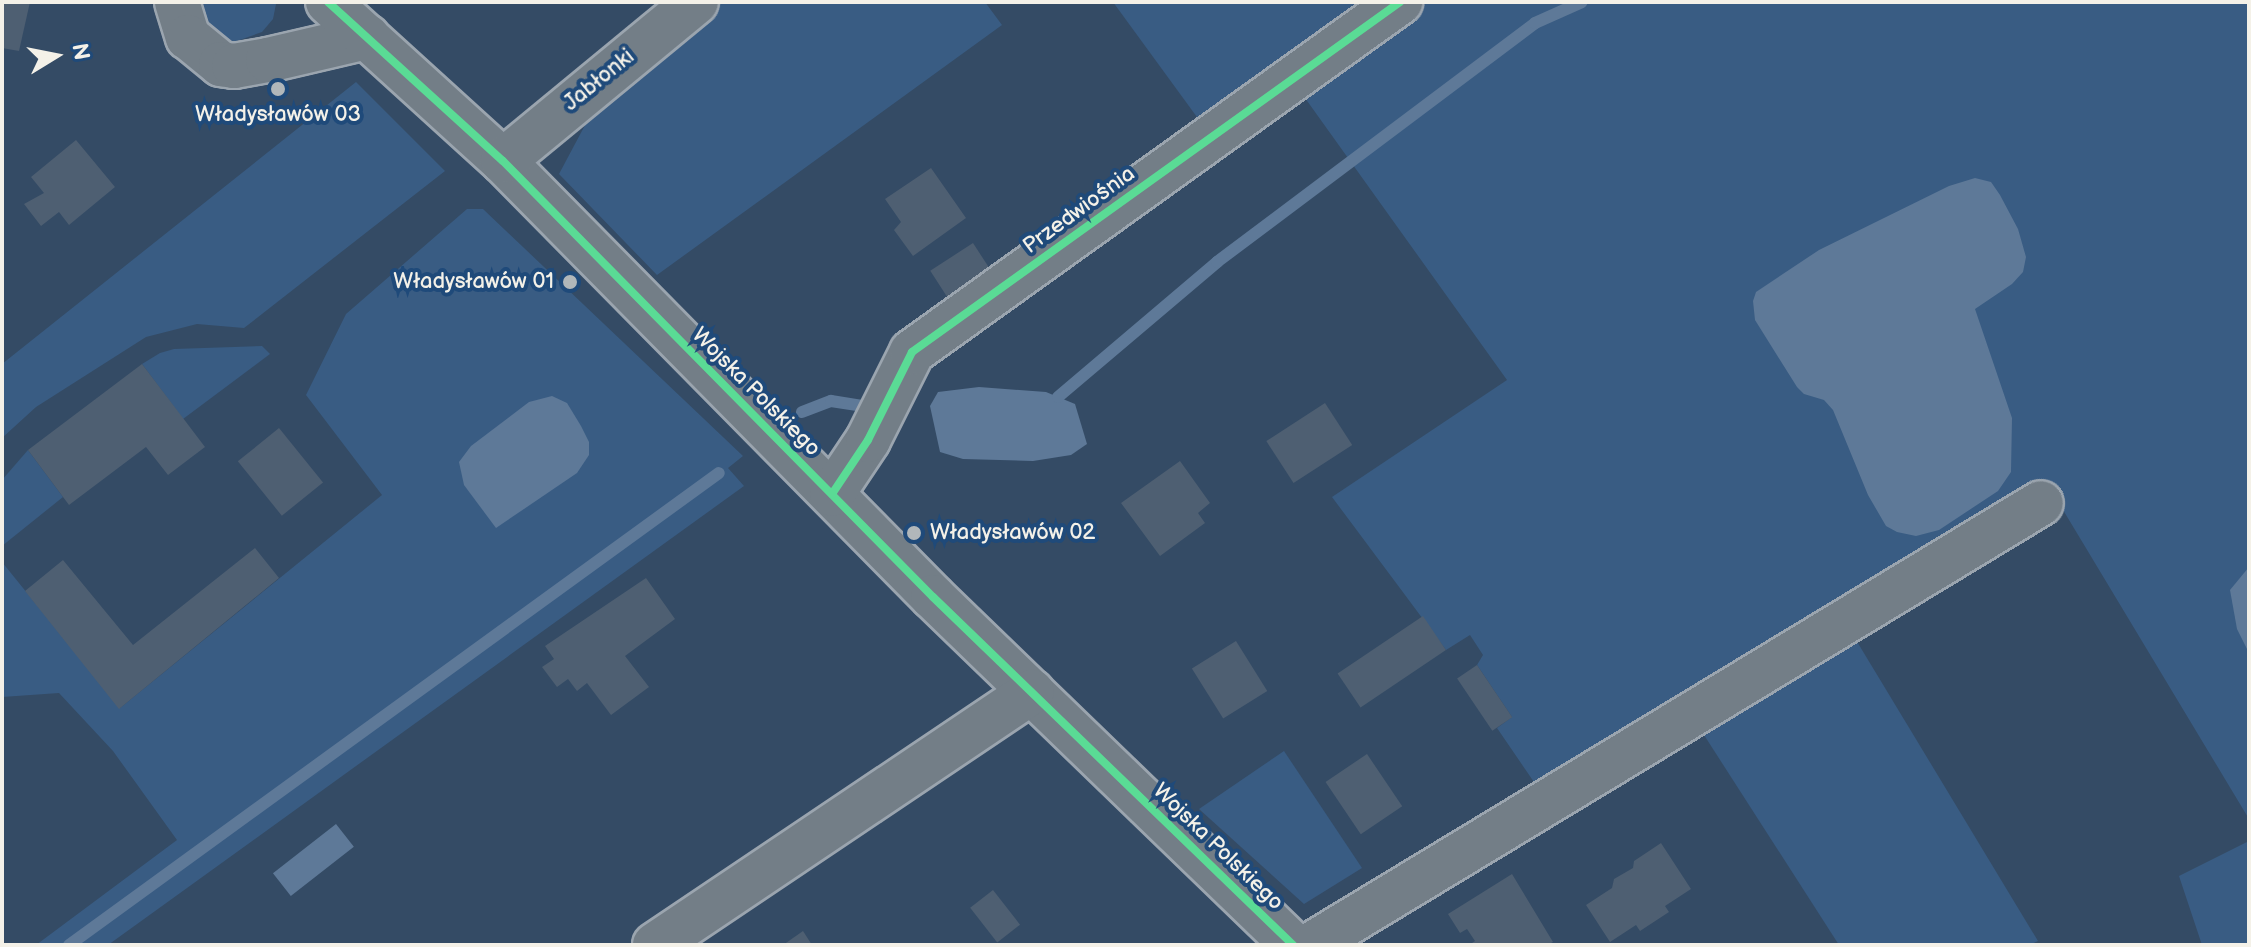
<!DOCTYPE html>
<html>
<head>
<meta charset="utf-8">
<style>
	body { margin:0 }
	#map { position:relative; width:2251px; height:947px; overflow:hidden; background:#344b65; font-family:"Balsamiq Sans",sans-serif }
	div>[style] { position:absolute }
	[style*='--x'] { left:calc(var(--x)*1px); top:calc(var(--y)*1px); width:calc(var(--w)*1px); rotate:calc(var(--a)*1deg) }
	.green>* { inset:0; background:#395c83 }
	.water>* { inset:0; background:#5e7998; transform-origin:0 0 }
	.stream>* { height:12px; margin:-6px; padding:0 6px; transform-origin:6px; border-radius:6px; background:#5e7998 }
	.building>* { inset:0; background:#4e5f72; transform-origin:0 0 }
	.roads { filter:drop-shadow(2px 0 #9ba5af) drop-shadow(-2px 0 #9ba5af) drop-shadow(0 2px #9ba5af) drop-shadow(0 -2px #9ba5af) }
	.minor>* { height:44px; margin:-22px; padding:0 22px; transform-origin:22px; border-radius:22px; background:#737e87 }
	.cycleway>* { height:8px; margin:-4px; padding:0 4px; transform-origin:4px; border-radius:4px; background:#5adb95 }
	.dots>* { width:22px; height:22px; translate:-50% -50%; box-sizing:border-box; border:4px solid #1f4a7a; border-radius:50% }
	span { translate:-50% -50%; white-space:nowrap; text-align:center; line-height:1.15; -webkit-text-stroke:8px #1f4a7a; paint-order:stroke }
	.street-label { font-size:22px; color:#f4f1e8 }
	.poi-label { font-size:22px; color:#f4f1e8 }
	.right { translate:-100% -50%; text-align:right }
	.left { translate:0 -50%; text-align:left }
	.frame { position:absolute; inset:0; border:4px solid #f4f1e8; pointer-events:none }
	.north { position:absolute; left:16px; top:16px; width:80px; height:80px; -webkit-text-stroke:6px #1f4a7a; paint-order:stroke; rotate:80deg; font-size:22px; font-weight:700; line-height:32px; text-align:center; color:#f4f1e8 }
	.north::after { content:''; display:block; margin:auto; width:28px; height:36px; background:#f4f1e8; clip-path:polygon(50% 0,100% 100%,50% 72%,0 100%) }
</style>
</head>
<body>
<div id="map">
	<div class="green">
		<div style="clip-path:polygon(195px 2px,276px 2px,276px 4px,273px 19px,262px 32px,234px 42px,208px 30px)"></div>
		<div style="clip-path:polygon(722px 2px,985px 2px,1002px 25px,657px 275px,559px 174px,592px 112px,590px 107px)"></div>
		<div style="clip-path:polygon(1113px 2px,1374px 2px,1202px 124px)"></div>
		<div style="clip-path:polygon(1424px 2px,2249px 2px,2249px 819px,2048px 485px,1536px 785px,1497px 728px,1512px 717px,1477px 665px,1483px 655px,1470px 635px,1446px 650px,1332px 497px,1507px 380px,1300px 91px)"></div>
		<div style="clip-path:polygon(356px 82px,445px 171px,244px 328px,197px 324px,146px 337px,36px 407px,2px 438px,2px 364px)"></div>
		<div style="clip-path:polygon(467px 209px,483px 209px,743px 456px,728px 468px,744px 486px,108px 945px,36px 945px,177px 840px,113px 751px,59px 693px,2px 697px,2px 562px,120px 708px,382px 495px,306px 395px,346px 314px)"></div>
		<div style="clip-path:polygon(262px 346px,270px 354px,183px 419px,142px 364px,160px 353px,174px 349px)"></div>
		<div style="clip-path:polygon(28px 450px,63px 497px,2px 546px,2px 480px)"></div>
		<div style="clip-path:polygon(1853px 635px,2038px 941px,2029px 945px,1839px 945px,1704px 735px,1710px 726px)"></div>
		<div style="clip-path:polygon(1284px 751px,1362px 868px,1304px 904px,1199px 809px)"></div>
		<div style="clip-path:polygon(2249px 841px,2249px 945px,2202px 945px,2179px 876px)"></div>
	</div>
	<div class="water">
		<div style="clip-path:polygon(1975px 178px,1991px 182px,2000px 195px,2018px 229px,2026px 257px,2023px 272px,2012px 284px,1975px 309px,2012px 418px,2011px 472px,1998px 491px,1939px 530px,1916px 536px,1897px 532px,1886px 526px,1868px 495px,1833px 410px,1824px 400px,1804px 394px,1797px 387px,1755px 320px,1753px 301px,1756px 292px,1819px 250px,1949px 186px)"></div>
		<div style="clip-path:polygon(979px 387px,1046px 392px,1075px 404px,1087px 444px,1071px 455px,1033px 461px,963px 459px,940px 452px,930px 406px,938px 392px)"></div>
		<div style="clip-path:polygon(552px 396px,567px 403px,581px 426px,589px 442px,589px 455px,577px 473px,496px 528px,464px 485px,459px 462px,471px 446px,529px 402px)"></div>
		<div style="clip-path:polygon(2249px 567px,2249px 653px,2237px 629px,2230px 590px)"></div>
		<div style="left:336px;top:824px;width:29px;height:80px;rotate:52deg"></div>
	</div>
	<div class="stream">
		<div style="--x:1058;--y:397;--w:209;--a:-40.3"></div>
		<div style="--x:1217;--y:262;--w:398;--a:-36.9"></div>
		<div style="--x:1535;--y:23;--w:51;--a:-24.1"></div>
		<div style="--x:802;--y:412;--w:31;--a:-21"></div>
		<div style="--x:831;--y:401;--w:33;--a:9"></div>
		<div style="--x:69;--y:945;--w:803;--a:-35.99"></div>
	</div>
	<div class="building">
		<div style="clip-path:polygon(2px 2px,30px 2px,19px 51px,2px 48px)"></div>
		<div style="clip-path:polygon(76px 140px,115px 187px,69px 225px,59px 212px,41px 226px,24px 204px,44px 193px,31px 177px)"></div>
		<div style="clip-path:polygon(931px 168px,966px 218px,913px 256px,894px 230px,901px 222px,885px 199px)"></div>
		<div style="left:973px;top:243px;width:35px;height:51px;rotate:57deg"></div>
		<div style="clip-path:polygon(142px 364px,205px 447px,168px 475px,146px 447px,69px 505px,28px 450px)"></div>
		<div style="left:1325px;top:403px;width:50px;height:70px;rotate:57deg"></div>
		<div style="left:279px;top:428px;width:70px;height:53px;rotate:51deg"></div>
		<div style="clip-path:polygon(1180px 461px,1210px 503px,1198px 513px,1205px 523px,1160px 556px,1121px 503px)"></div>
		<div style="clip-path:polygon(255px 548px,279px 578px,119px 709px,25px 591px,63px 560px,133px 645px)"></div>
		<div style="clip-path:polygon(646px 578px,675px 619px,625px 656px,649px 687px,611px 715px,587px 683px,577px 691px,568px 679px,557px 687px,542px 667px,554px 659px,545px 646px)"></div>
		<div style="left:1423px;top:616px;width:41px;height:103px;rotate:56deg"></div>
		<div style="left:1236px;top:641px;width:59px;height:52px;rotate:58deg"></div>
		<div style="left:1477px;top:665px;width:63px;height:24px;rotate:56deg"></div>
		<div style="left:1367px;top:754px;width:63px;height:50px;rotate:56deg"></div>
		<div style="clip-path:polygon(1661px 843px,1691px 889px,1665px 906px,1669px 912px,1640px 931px,1636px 925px,1610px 942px,1586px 905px,1612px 888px,1614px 879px,1633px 868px,1634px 861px)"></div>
		<div style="clip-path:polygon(1512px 874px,1553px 942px,1547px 945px,1469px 945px,1475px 941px,1467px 929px,1460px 933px,1448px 914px)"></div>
		<div style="left:993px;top:890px;width:44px;height:29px;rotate:52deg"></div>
		<div style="clip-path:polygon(803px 931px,812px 945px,783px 945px)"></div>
	</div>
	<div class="roads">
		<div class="minor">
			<div style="--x:177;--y:2;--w:37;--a:73"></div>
			<div style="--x:188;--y:37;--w:43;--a:39.3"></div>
			<div style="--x:221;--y:64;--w:13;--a:9"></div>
			<div style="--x:234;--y:66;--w:35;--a:-10"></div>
			<div style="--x:268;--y:60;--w:102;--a:-13.1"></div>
			<div style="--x:328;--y:2;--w:236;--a:42.3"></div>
			<div style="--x:503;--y:161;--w:612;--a:45.4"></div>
			<div style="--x:933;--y:597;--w:501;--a:44.03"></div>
			<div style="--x:503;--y:161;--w:250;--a:-39.5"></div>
			<div style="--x:832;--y:494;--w:65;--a:-56.3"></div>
			<div style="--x:868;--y:440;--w:98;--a:-63.4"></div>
			<div style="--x:912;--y:352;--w:601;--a:-35.65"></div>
			<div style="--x:655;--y:945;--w:454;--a:-33.9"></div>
			<div style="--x:1311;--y:945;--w:853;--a:-31.19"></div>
		</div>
	</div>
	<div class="cycleway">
		<div style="--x:328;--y:2;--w:236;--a:42.3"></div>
		<div style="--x:503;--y:161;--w:612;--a:45.4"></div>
		<div style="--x:933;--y:597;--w:501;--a:44.03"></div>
		<div style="--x:832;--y:494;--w:65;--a:-56.3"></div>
		<div style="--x:868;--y:440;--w:98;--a:-63.4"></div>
		<div style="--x:912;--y:352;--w:601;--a:-35.65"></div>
	</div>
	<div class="dots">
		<div style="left:278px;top:89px;background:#b1b7ba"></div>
		<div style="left:570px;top:282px;background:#b1b7ba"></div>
		<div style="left:914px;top:533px;background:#b1b7ba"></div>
	</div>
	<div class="street-label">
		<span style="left:599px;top:80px;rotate:-39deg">Jabłonki</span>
		<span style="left:1079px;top:210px;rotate:-36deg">Przedwiośnia</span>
		<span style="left:756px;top:392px;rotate:45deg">Wojska Polskiego</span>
		<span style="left:1218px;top:847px;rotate:44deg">Wojska Polskiego</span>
	</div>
	<div class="poi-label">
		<span style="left:278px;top:115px">Władysławów 03</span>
		<span class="right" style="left:554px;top:282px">Władysławów 01</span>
		<span class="left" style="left:930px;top:533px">Władysławów 02</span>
	</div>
	<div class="frame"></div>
	<div class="north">N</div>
</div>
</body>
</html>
